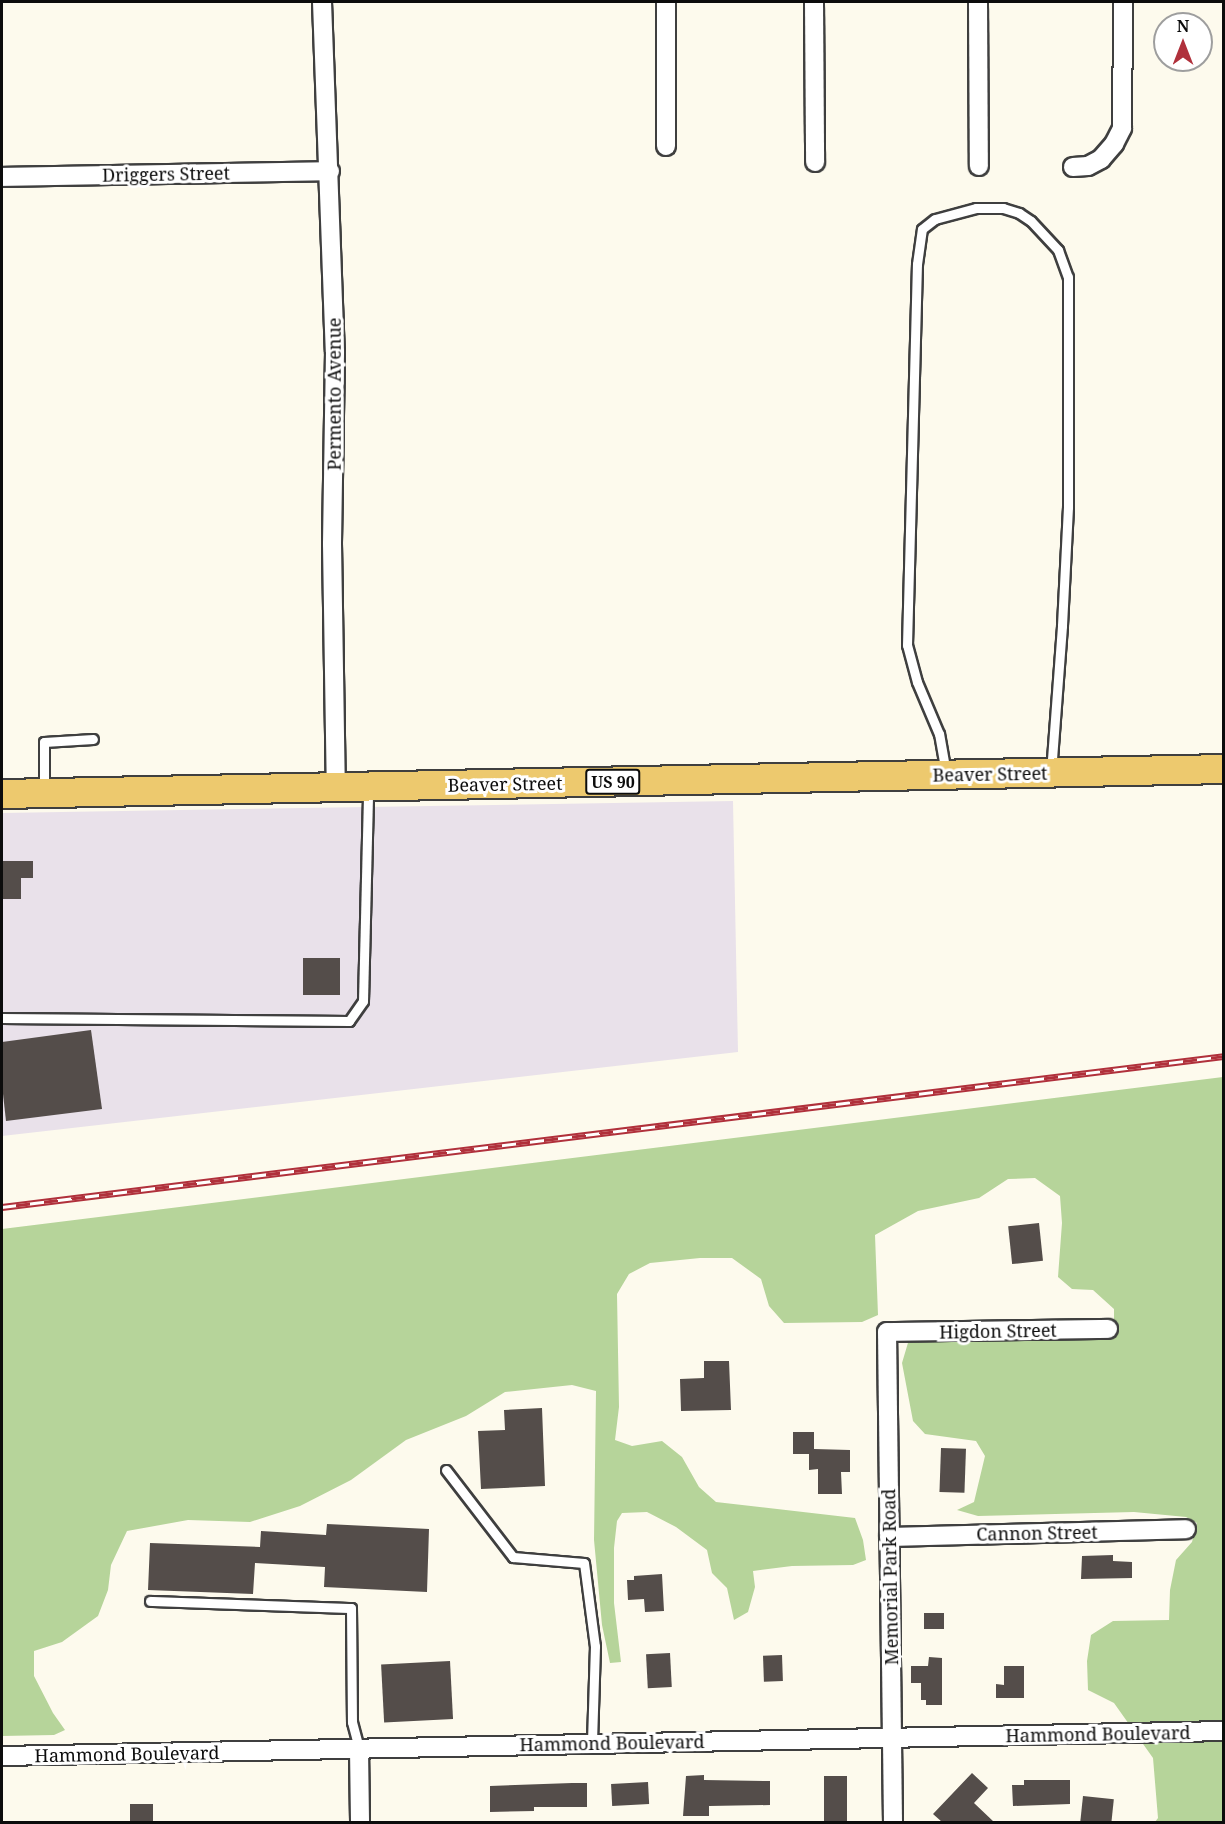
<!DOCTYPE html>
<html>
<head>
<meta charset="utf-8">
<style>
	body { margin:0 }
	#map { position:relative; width:1225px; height:1824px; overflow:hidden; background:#fdfaed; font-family:"Noto Serif",serif }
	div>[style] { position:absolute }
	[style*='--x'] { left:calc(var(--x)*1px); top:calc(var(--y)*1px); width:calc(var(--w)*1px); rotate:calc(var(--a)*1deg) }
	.industrial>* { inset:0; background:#e9e1ea }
	.forest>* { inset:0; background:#b6d49a }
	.building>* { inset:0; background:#544d4a; transform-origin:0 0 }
	.roads { filter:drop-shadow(2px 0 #3f3f3f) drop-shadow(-2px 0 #3f3f3f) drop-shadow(0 2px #3f3f3f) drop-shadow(0 -2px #3f3f3f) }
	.service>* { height:9px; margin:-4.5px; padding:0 4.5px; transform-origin:4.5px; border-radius:4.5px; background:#fff }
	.minor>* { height:18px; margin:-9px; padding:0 9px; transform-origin:9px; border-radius:9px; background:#fff }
	.primary>* { height:28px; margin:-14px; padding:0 14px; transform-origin:14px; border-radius:14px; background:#edc96e }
	.rail>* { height:7px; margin-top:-3.5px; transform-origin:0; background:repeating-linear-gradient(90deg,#fff 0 14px,#b0303b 0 28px); box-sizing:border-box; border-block:2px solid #b0303b }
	span { translate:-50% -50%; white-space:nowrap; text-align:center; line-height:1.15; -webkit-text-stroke:6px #fff; paint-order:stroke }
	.shield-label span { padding:2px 4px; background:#fff; border:2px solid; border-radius:4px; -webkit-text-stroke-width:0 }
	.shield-label { font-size:16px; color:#0c0c0c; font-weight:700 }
	.street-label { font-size:18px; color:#0c0c0c }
	.frame { position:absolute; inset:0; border:3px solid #0c0c0c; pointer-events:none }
	.north { position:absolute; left:1153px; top:12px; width:60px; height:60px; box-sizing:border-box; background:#fff; border:2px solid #9e9e9e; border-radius:50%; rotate:0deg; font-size:16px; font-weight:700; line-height:24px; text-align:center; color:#0c0c0c }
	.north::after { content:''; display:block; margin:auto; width:21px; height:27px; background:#b0303b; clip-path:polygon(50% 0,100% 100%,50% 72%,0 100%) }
</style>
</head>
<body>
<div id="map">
	<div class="industrial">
		<div style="clip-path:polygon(733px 801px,738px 1052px,2px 1136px,2px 813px)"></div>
	</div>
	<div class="forest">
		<div style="clip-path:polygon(1223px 1077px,1223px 1822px,1155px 1822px,1158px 1818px,1153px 1758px,1114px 1703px,1088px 1690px,1087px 1661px,1091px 1635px,1113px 1621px,1169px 1620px,1170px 1590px,1176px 1560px,1192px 1542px,1197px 1523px,1186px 1517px,1134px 1512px,978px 1516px,957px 1510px,974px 1502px,985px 1456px,976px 1441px,925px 1434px,913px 1421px,902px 1363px,910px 1336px,1114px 1338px,1114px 1309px,1093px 1290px,1072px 1289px,1058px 1277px,1062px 1223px,1060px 1196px,1035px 1178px,1008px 1179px,979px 1198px,918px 1211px,875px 1235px,878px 1315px,862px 1322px,784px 1323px,769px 1306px,761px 1279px,732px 1258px,700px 1258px,650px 1263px,629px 1274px,617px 1294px,619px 1407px,615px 1440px,632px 1446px,662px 1441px,682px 1457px,699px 1487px,716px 1502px,855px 1518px,863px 1540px,866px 1560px,853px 1565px,792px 1566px,753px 1571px,755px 1587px,748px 1612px,734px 1620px,727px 1588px,712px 1573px,707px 1550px,676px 1527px,647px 1512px,622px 1513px,617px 1521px,614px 1548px,614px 1603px,621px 1662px,610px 1663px,602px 1625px,594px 1540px,596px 1391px,572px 1385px,505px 1392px,466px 1416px,406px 1440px,351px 1480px,300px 1506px,250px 1522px,188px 1520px,127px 1531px,111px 1565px,108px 1590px,98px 1616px,62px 1642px,34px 1651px,34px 1676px,53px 1713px,65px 1730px,54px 1735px,2px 1736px,2px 1229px)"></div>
	</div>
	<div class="building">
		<div style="clip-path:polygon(2px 861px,33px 861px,33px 878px,21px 878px,21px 899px,2px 899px)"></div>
		<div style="left:303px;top:958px;width:37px;height:37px"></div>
		<div style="clip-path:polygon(91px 1030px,102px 1109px,6px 1121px,2px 1085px,2px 1042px)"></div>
		<div style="left:1039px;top:1223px;width:38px;height:31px;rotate:84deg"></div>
		<div style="clip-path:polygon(704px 1361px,729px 1361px,731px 1410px,681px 1411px,680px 1379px,704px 1378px)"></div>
		<div style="clip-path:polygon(542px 1408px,545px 1486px,481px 1489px,478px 1431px,505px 1430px,504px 1410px)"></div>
		<div style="clip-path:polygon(793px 1432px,814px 1432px,814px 1449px,850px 1450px,850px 1472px,841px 1472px,842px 1494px,818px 1494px,818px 1469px,809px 1470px,809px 1454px,793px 1454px)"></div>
		<div style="left:941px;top:1448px;width:25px;height:44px;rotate:2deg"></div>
		<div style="clip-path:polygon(327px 1524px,429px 1529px,427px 1592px,324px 1587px,325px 1567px,255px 1563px,253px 1594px,148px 1590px,150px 1543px,260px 1547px,261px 1531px,326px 1535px)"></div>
		<div style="clip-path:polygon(1113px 1555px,1113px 1561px,1132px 1562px,1132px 1578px,1081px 1579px,1082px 1556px)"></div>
		<div style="clip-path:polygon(662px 1574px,664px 1611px,645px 1612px,644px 1599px,628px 1600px,627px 1580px,634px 1580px,634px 1576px)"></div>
		<div style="left:924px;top:1613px;width:20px;height:16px"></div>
		<div style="left:670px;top:1653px;width:34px;height:24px;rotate:87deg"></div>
		<div style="left:782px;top:1655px;width:26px;height:19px;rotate:88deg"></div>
		<div style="clip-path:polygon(929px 1657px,942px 1658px,942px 1705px,926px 1705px,926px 1700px,921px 1700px,921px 1683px,911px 1683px,911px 1666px,928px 1666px)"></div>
		<div style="left:450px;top:1661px;width:58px;height:69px;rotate:87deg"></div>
		<div style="clip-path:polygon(1004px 1666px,1024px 1666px,1024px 1698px,996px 1698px,996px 1684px,1004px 1685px)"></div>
		<div style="clip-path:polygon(972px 1773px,988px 1788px,974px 1803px,994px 1822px,942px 1822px,933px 1814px)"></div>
		<div style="clip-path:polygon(704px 1775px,704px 1780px,770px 1781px,770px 1805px,709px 1806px,709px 1816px,683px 1816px,686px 1776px)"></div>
		<div style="left:824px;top:1776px;width:23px;height:46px"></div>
		<div style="clip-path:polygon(1024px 1780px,1070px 1780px,1070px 1804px,1013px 1806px,1012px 1785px,1024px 1785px)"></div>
		<div style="left:648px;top:1782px;width:22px;height:37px;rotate:87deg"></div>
		<div style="clip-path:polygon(572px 1783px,587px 1783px,587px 1807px,534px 1807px,534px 1811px,490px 1812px,490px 1786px)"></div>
		<div style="left:1083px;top:1796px;width:31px;height:26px;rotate:6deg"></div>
		<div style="left:130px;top:1804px;width:23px;height:18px"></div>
	</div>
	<div class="roads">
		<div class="service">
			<div style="--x:946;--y:773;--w:40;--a:-100"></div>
			<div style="--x:939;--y:734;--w:56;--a:-112.9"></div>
			<div style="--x:917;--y:682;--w:38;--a:-105"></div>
			<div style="--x:907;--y:645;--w:381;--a:-88.5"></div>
			<div style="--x:917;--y:264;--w:35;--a:-82"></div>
			<div style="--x:922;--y:229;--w:16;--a:-38"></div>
			<div style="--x:935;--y:219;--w:42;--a:-15"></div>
			<div style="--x:976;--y:208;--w:27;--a:0"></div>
			<div style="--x:1003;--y:208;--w:17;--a:17"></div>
			<div style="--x:1019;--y:213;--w:14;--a:34"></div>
			<div style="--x:1031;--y:221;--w:40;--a:47"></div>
			<div style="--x:1058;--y:250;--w:29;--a:70"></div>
			<div style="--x:1068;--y:277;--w:230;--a:90"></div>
			<div style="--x:1068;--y:507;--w:119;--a:92.9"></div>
			<div style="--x:1062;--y:626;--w:145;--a:94.3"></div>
			<div style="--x:44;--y:791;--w:49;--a:-90"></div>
			<div style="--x:44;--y:742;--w:49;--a:-3.5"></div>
			<div style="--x:2;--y:1018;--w:347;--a:0.5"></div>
			<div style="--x:349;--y:1021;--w:24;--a:-55"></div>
			<div style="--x:363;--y:1001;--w:212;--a:-88.6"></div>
			<div style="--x:446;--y:1470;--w:110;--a:52.4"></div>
			<div style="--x:513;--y:1557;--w:71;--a:4.8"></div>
			<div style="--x:584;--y:1563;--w:84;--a:82.5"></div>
			<div style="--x:595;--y:1646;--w:98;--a:91.8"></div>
			<div style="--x:150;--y:1601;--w:201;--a:2"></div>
			<div style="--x:351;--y:1608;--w:114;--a:89.5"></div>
			<div style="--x:352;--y:1722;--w:28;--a:75"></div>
		</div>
		<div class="minor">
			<div style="--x:322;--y:2;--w:350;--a:87.9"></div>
			<div style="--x:335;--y:352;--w:192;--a:90.9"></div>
			<div style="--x:332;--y:544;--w:244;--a:89.1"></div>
			<div style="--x:814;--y:2;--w:160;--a:89.6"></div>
			<div style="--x:978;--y:2;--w:164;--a:89.7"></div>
			<div style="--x:666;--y:146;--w:144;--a:-90"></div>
			<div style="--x:1073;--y:167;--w:15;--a:-4"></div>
			<div style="--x:1088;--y:166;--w:15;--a:-28"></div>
			<div style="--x:1101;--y:159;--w:20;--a:-49"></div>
			<div style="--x:1114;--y:144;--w:18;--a:-63"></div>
			<div style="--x:1122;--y:128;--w:126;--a:-89.5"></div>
			<div style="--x:2;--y:177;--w:328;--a:-1"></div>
			<div style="--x:889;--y:1537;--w:297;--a:-1.5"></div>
			<div style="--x:359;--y:1749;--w:73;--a:89.2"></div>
			<div style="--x:2;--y:1756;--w:1222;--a:-1.17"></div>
			<div style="--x:893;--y:1822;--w:490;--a:-90.7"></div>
			<div style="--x:887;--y:1332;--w:221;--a:-0.8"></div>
		</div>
		<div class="primary">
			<div style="--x:2;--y:794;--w:1222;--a:-1.17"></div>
		</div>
	</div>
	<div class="rail">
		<div style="--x:2;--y:1207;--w:1231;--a:-7.04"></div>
	</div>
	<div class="shield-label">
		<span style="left:613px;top:782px">US 90</span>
	</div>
	<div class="street-label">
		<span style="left:166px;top:174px;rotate:-1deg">Driggers Street</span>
		<span style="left:334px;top:394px;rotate:-90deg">Permento Avenue</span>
		<span style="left:990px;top:774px;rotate:-1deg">Beaver Street</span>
		<span style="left:505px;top:784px;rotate:-1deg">Beaver Street</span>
		<span style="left:998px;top:1331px;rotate:-1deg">Higdon Street</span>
		<span style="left:1037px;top:1533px;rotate:-1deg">Cannon Street</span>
		<span style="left:890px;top:1577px;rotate:-91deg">Memorial Park Road</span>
		<span style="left:1098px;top:1734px;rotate:-1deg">Hammond Boulevard</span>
		<span style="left:612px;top:1743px;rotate:-1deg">Hammond Boulevard</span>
		<span style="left:127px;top:1754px;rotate:-1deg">Hammond Boulevard</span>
	</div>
	<div class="frame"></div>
	<div class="north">N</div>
</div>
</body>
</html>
